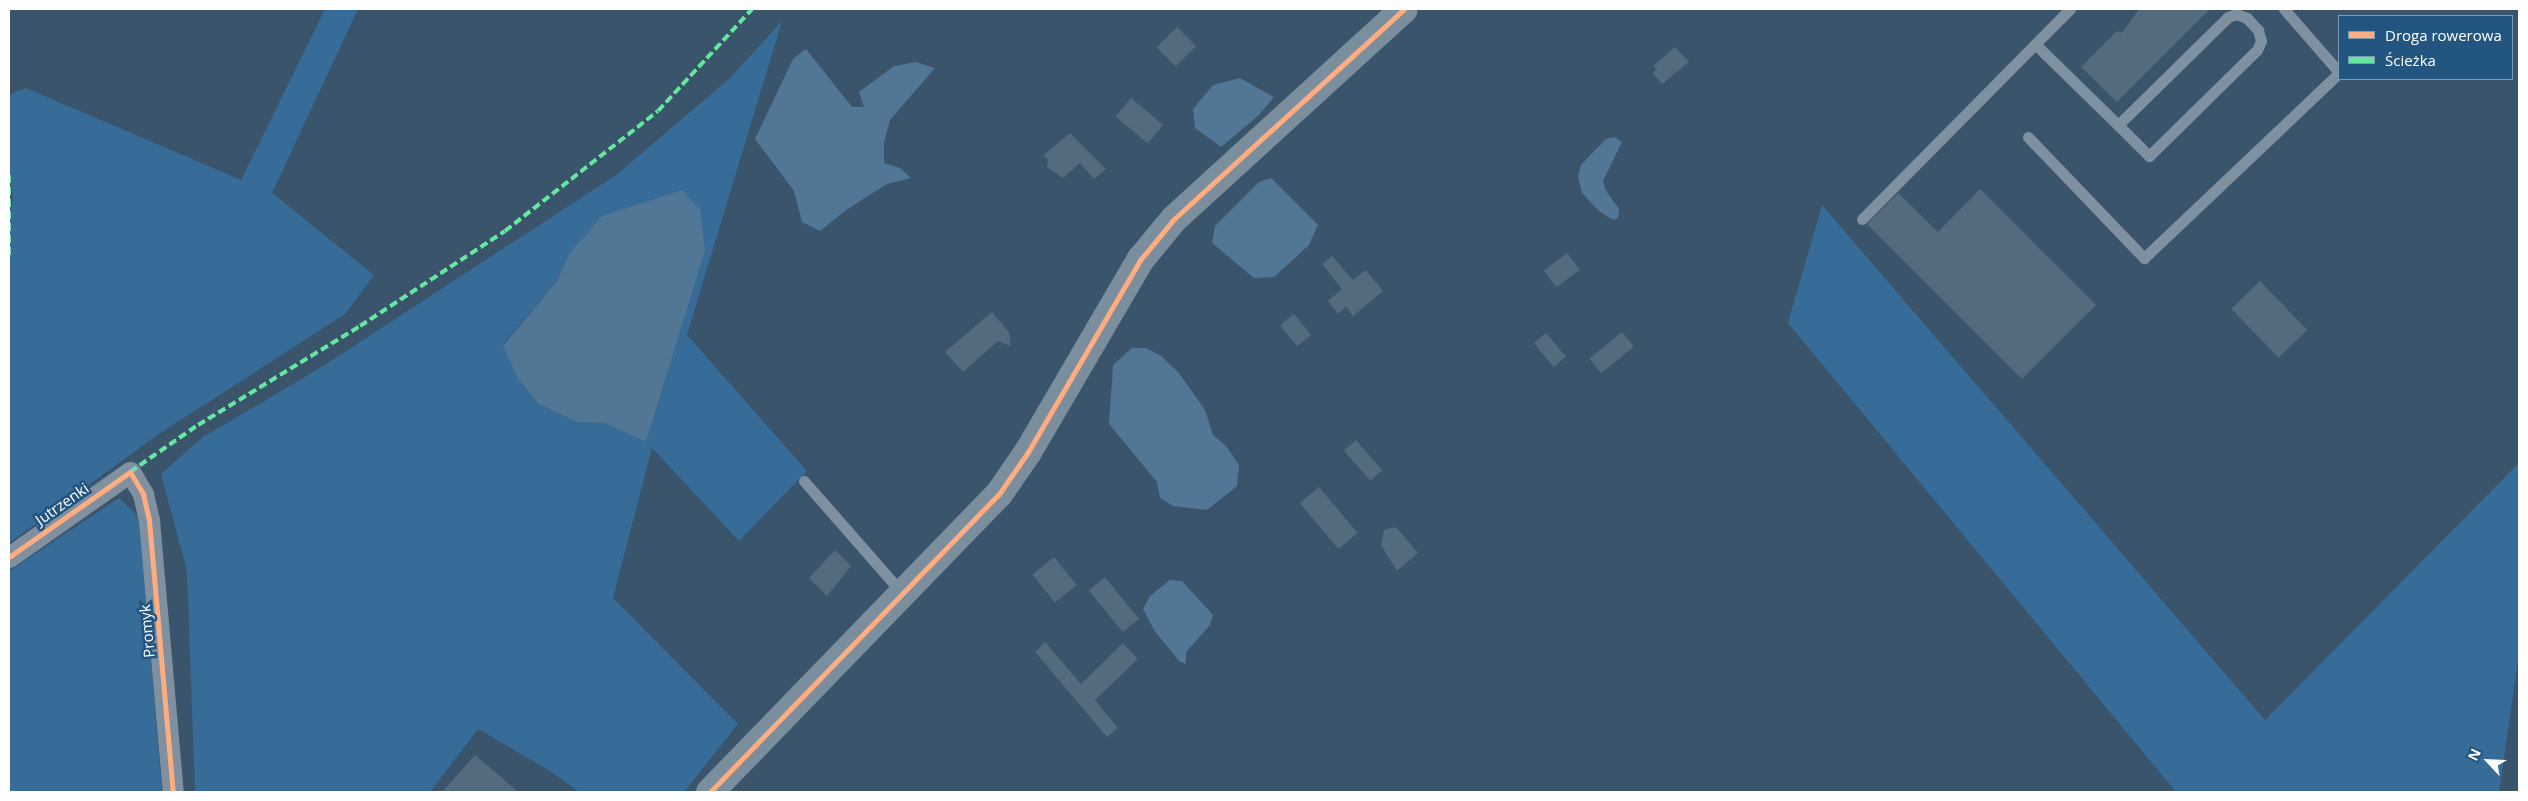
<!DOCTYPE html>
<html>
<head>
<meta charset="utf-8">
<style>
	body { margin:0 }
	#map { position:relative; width:2528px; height:801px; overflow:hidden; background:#39546b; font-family:"Open Sans",sans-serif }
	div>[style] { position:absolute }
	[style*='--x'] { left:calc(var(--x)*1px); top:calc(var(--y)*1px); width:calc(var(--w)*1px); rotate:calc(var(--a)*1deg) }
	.green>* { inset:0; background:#376b98 }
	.water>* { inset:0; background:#527695 }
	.building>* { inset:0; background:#546a7d; transform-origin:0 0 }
	.lane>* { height:11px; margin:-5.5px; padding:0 5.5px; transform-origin:5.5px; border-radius:5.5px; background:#7f90a1 }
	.street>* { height:21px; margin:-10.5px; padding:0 10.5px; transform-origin:10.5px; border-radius:10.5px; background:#7f90a1 }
	.secondary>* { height:28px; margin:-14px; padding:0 14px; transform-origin:14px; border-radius:14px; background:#7a8e9d }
	.quiet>* { height:4px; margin-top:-2px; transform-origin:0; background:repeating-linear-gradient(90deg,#66e7a1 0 8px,transparent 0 12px) }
	.cycleway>* { height:5px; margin:-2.5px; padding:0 2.5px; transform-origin:2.5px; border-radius:2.5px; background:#ffac80 }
	span { translate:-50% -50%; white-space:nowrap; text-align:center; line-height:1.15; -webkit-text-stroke:5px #235581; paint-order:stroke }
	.street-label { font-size:15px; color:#fff }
	.frame { position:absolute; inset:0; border:10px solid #fff; pointer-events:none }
	.legend { position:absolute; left:2338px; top:15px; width:175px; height:65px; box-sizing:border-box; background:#235581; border:1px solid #7b99b3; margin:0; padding:6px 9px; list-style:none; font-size:15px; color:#fff }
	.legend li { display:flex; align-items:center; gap:10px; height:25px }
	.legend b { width:25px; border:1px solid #7b99b3 }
	.north { position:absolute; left:2463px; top:736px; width:50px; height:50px; -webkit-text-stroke:4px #235581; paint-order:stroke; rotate:295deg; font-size:14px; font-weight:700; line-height:20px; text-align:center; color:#fff }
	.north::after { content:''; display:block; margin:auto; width:18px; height:22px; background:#fff; clip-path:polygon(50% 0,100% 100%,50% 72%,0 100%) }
</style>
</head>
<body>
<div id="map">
	<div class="green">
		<div style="clip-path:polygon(325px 9px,358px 9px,272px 193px,374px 275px,345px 314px,156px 436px,9px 543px,9px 216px,13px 201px,9px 164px,9px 95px,26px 88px,241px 180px)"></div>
		<div style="clip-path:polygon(evenodd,782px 21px,687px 335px,807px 471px,739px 541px,652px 448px,613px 598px,738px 724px,684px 792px,579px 792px,550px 771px,478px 729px,430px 792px,195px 792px,187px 571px,161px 474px,203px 437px,320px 368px,616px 175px,728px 80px,782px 21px,602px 216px,705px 251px,646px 442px,604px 423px,577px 422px,539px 404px,518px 379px,503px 345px,557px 281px,602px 216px)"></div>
		<div style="clip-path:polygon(1822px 205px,2265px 720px,2519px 463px,2519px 654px,2499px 792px,2176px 792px,1788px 323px)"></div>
		<div style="clip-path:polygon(119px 498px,139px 517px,162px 792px,9px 792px,9px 571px)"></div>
	</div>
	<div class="water">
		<div style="clip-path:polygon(806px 49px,852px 107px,864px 107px,859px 92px,894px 66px,916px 62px,935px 68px,890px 120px,884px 143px,884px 163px,900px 168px,911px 178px,887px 184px,846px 210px,820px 231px,802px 222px,794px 191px,755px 139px,793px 59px)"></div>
		<div style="clip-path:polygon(1240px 78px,1274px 97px,1259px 115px,1221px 147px,1195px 128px,1193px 109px,1213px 85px)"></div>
		<div style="clip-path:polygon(1615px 137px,1622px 142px,1603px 181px,1605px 189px,1619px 209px,1618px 218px,1613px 220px,1599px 211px,1582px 193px,1578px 176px,1581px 165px,1593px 152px,1606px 139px)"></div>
		<div style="clip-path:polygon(1271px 178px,1318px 225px,1309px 245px,1274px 277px,1254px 278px,1212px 243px,1215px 226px,1259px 182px)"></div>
		<div style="clip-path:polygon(682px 190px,700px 209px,705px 251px,646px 442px,604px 423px,577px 422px,539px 404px,518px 379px,503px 346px,557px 281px,569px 254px,602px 216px)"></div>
		<div style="clip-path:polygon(1132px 348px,1146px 348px,1161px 356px,1179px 373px,1205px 410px,1213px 435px,1226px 446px,1239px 465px,1237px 486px,1207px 510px,1173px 506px,1160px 498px,1157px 482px,1109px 424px,1113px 365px)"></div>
		<div style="clip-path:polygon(1170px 580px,1182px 581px,1213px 615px,1210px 625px,1186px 652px,1186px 664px,1179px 661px,1154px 630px,1143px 609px,1150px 596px)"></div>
	</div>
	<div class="building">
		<div style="clip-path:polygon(2139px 9px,2210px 9px,2117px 102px,2081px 67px,2117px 31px,2122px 33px)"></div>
		<div style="left:1177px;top:27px;width:27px;height:29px;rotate:45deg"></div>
		<div style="clip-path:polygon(1675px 47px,1689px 62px,1662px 84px,1653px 73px,1657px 69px,1653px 66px)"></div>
		<div style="left:1131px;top:98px;width:42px;height:24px;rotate:40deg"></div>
		<div style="clip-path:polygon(1070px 133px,1106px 169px,1094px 179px,1080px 163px,1063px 178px,1047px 167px,1048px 160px,1044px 155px)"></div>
		<div style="clip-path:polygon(1980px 189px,2096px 305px,2022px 379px,1867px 224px,1898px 193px,1938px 232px)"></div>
		<div style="left:1567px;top:253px;width:21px;height:29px;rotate:53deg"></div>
		<div style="clip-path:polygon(1332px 256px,1353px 280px,1366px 270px,1383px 291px,1353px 316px,1346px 307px,1338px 314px,1328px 301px,1342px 289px,1322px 264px)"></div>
		<div style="left:2260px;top:281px;width:68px;height:40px;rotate:46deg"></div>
		<div style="clip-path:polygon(992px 312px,1009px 332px,1011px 346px,998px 341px,963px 372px,945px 352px)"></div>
		<div style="left:1294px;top:314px;width:27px;height:18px;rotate:51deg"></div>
		<div style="left:1622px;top:332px;width:19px;height:42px;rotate:51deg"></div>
		<div style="left:1546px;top:333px;width:31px;height:16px;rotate:50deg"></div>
		<div style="left:1356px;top:440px;width:40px;height:16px;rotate:49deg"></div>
		<div style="left:1319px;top:487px;width:60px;height:25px;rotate:50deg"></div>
		<div style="clip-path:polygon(1396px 527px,1418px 553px,1397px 571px,1381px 545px,1384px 530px)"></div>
		<div style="clip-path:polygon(835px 550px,851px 566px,827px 596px,809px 578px)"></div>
		<div style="left:1054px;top:557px;width:36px;height:28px;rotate:51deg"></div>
		<div style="left:1105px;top:577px;width:54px;height:21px;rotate:51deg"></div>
		<div style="clip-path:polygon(1045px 642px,1081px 684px,1123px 643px,1138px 659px,1095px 700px,1118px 728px,1107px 737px,1035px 652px)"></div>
		<div style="clip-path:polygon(475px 755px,487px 765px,518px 792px,442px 792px)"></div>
	</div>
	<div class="lane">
		<div style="--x:2284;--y:9;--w:84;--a:48.9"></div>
		<div style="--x:2035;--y:44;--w:116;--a:44.3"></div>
		<div style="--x:2118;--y:125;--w:44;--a:45"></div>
		<div style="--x:2149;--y:156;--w:151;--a:-44.5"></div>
		<div style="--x:2257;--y:50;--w:10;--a:-66"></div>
		<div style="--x:2261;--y:41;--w:11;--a:-105"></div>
		<div style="--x:2258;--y:30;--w:16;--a:-133"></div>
		<div style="--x:2247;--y:18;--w:12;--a:-160"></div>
		<div style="--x:2236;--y:14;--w:9;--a:159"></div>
		<div style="--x:2228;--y:17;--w:154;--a:135.5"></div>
		<div style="--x:2028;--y:137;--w:168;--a:46.2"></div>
		<div style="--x:2144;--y:258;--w:269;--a:-43.5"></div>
		<div style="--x:1862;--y:219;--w:296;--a:-45.3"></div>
		<div style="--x:804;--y:481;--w:149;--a:48.8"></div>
	</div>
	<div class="street">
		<div style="--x:9;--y:557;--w:148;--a:-35.1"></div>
		<div style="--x:130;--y:472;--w:26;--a:59"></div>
		<div style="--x:143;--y:494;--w:27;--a:77"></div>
		<div style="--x:149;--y:520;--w:273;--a:85"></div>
	</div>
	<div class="secondary">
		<div style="--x:710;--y:792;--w:415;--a:-45.9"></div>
		<div style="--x:999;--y:494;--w:51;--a:-55.4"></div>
		<div style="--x:1028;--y:452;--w:224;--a:-59.7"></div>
		<div style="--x:1141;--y:259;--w:52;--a:-50.5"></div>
		<div style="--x:1174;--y:219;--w:311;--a:-42.4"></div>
	</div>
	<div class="quiet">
		<div style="--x:9;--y:175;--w:80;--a:90"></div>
		<div style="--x:130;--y:472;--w:83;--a:-34.7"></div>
		<div style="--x:198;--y:425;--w:190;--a:-31.4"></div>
		<div style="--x:360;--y:326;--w:173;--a:-33.2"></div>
		<div style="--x:505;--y:231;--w:194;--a:-38.1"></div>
		<div style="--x:658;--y:111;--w:139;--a:-47.3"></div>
	</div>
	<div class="cycleway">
		<div style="--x:9;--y:557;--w:148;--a:-35.1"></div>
		<div style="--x:130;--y:472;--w:26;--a:59"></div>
		<div style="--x:143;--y:494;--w:27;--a:77"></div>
		<div style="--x:149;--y:520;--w:273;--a:85"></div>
		<div style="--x:710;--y:792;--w:415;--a:-45.9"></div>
		<div style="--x:999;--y:494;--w:51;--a:-55.4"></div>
		<div style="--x:1028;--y:452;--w:224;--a:-59.7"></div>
		<div style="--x:1141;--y:259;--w:52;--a:-50.5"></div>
		<div style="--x:1174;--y:219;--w:311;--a:-42.4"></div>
	</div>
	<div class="street-label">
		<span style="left:62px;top:504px;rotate:-35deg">Jutrzenki</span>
		<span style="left:147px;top:631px;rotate:-95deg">Promyk</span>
	</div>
	<div class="frame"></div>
	<ul class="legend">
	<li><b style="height:6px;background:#ffac80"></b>Droga rowerowa</li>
	<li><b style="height:6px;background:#66e7a1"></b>Ścieżka</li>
	</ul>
	<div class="north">N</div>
</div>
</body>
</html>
